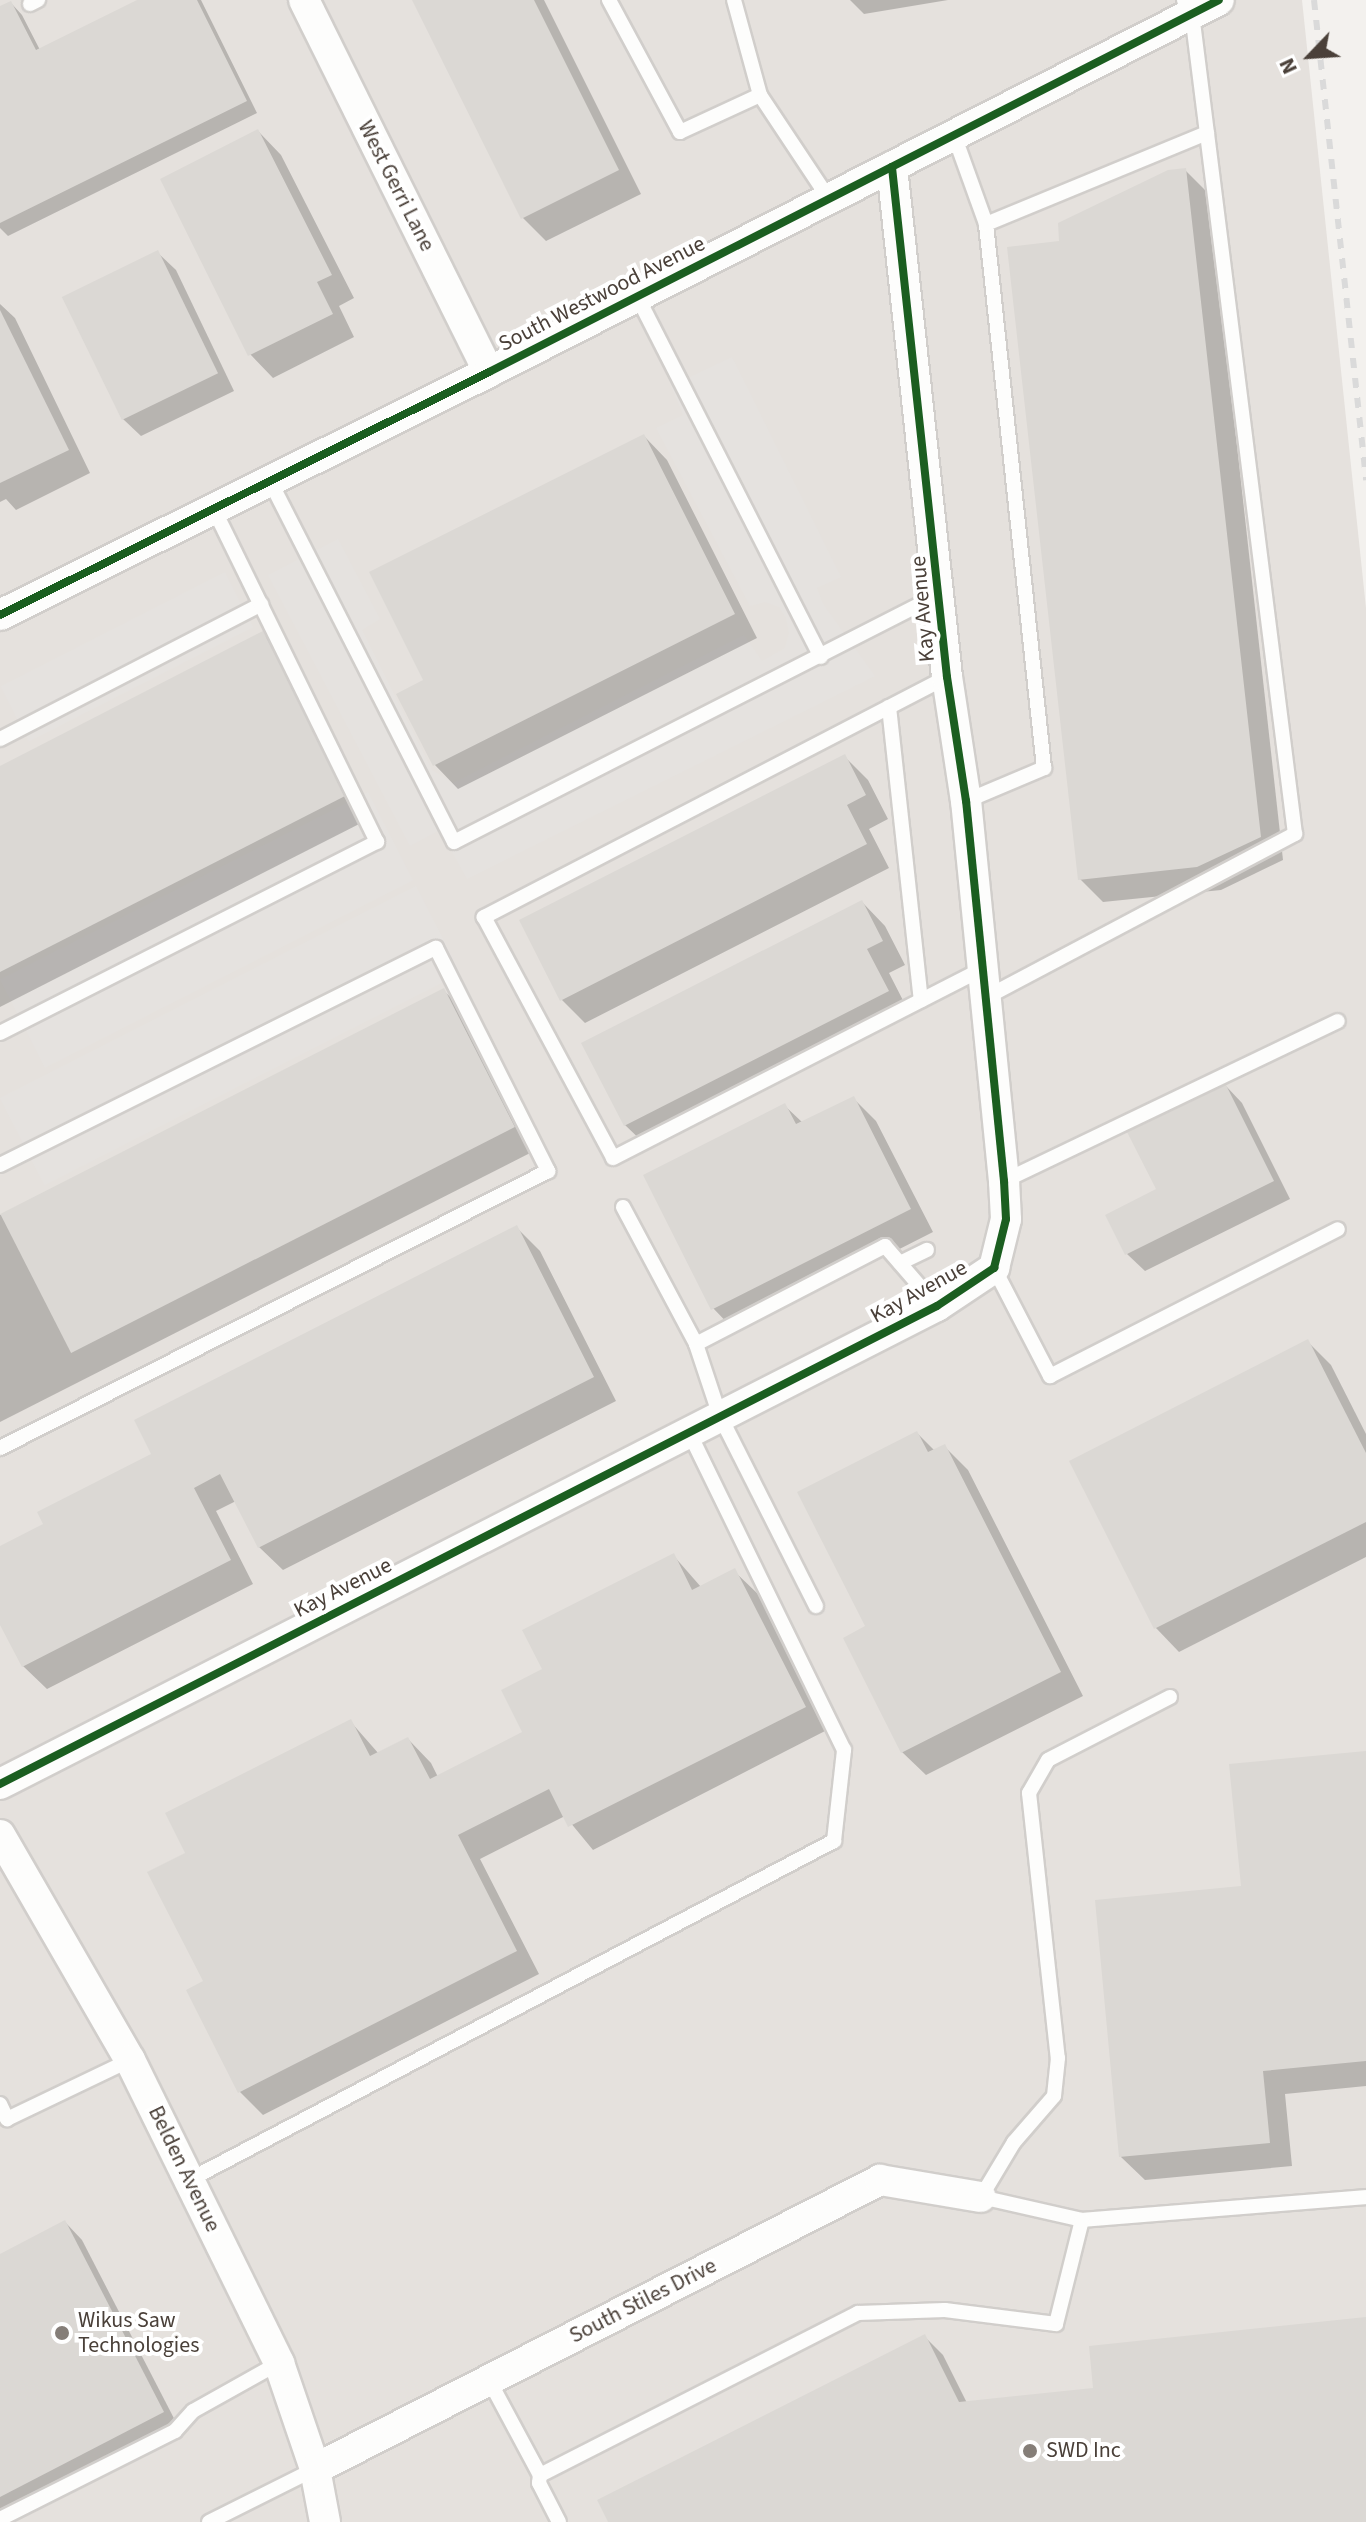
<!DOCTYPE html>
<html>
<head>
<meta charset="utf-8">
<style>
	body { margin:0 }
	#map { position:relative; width:1366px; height:2522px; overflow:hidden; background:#f3f1ee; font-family:"Source Sans 3",sans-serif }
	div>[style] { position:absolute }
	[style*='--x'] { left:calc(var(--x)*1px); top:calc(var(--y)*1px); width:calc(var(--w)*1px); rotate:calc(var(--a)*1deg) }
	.industrial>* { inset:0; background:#e5e1dd }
	.parking>* { inset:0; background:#e5e2df; transform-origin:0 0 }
	.shadow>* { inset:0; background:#0003 }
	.building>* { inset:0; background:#dbd8d4; transform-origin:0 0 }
	.roads { filter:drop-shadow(2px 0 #d1cecb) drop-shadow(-2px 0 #d1cecb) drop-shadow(0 2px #d1cecb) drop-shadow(0 -2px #d1cecb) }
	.lane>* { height:14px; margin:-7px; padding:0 7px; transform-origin:7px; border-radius:7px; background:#fdfdfc }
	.street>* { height:30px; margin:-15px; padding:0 15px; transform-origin:15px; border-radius:15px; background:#fdfdfc }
	.rail>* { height:6px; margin-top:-3px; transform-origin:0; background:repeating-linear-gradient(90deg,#dadada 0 10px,transparent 0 20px) }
	.cycleway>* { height:8px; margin:-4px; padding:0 4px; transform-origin:4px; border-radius:4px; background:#1b5e20 }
	.dots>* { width:22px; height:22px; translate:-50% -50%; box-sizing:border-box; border:4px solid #fff; border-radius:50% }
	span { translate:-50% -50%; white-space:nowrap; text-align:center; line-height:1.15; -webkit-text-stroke:8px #fff; paint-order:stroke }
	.street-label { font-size:22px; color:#4a4039 }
	.poi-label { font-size:22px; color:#4a4039 }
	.left { translate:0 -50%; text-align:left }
	.north { position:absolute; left:1270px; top:16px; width:80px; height:80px; -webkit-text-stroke:6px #fff; paint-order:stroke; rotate:245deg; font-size:22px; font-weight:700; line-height:32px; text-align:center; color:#4a4039 }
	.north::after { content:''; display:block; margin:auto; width:28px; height:36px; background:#4a4039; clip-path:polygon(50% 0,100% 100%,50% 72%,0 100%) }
</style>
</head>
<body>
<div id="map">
	<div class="industrial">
		<div style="clip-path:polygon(0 0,1302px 0,1366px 608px,1366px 2522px,0 2522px)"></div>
	</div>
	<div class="parking">
		<div style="clip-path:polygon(732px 357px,841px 577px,817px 588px,823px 604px,875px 676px,467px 879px,440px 830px,410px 846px,268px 575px,338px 539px,380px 619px,362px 630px,432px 770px,453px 783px,744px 635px,762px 661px,785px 648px,789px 633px,786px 618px,779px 607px,765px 602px,750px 606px,656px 428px,683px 415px,671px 386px)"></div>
		<div style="left:225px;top:572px;width:62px;height:252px;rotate:63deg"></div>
		<div style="left:368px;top:792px;width:99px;height:413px;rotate:63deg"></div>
		<div style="left:416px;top:886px;width:98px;height:467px;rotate:63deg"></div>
	</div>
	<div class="shadow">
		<div style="clip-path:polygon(142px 0,201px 0,257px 113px,8px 236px,0 228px,0 8px,11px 3px,22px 15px,40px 50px)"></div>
		<div style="clip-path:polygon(414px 0,544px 0,641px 194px,546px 241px,523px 218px)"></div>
		<div style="clip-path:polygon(850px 0,948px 0,864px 14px)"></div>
		<div style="clip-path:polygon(258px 131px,281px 155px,354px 298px,339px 306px,354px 337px,273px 378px,250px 354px)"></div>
		<div style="clip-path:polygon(1185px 170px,1209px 194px,1283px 860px,1221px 890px,1103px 902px,1080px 879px,1062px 243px)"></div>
		<div style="clip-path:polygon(158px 253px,176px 270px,234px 391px,141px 436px,123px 419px)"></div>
		<div style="clip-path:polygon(0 304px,15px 318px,90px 473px,16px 510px,6px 499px,0 502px)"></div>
		<div style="clip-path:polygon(644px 436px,667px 460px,757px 638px,458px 789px,435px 765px,399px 695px,426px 681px)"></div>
		<div style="clip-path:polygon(263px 634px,286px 657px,369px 819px,0 1007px,0 768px)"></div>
		<div style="clip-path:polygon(845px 757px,868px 780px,888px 819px,869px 829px,889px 868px,585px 1023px,561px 999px)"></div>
		<div style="clip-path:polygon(862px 902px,885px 926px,905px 965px,889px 973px,910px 1014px,649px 1148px,625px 1125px)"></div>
		<div style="clip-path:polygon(443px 990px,467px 1013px,536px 1150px,0 1422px,0 1215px)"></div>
		<div style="clip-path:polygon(1225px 1085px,1242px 1103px,1290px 1199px,1145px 1271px,1127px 1254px,1159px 1190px)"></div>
		<div style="clip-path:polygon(853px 1098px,876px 1121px,933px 1232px,736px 1332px,713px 1308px,785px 1106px,803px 1123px)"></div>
		<div style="clip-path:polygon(517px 1228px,540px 1251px,616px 1401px,283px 1570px,259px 1547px,236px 1501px,216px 1511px,253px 1584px,47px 1689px,23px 1666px,0 1621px,0 1548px,46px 1525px)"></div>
		<div style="clip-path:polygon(1308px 1342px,1331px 1365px,1366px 1434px,1366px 1557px,1179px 1652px,1156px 1628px,1072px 1462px)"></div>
		<div style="clip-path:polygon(917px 1433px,935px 1451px,945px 1447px,968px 1470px,1083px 1696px,926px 1775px,902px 1752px,868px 1627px)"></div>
		<div style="clip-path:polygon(673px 1555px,701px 1587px,734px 1571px,758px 1594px,827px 1730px,593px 1850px,565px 1816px,480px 1859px,539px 1974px,263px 2115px,240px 2092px,205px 1982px,188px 1854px,350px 1721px,379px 1754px,408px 1739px,431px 1763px,438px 1777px,525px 1733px,545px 1670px)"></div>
		<div style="clip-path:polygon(1366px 1753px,1366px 2086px,1285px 2094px,1292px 2166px,1145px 2180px,1121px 2157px,1244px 1888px)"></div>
		<div style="clip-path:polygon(65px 2222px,82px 2240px,180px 2430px,0 2522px,0 2256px)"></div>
		<div style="clip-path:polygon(1366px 2319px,1366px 2522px,611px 2522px,925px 2337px,943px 2355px,967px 2403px,1095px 2390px)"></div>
	</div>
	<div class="building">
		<div style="clip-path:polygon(137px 0,197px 0,247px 101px,0 223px,0 6px,11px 1px,36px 50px)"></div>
		<div style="clip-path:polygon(412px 0,534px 0,619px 170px,521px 219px)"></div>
		<div style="clip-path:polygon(258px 129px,332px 275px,317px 282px,333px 314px,248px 356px,160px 179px)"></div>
		<div style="clip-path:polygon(1186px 168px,1261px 837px,1197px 867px,1078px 880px,1007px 247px,1059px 241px,1058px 223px,1168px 170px)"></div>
		<div style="left:158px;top:250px;width:137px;height:107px;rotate:64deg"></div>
		<div style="clip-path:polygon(0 310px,69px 450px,0 483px)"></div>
		<div style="clip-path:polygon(644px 434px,735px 614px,433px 766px,396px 694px,423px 680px,369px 572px)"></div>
		<div style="clip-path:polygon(263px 631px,347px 795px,0 972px,0 766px)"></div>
		<div style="clip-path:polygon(845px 754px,866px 795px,847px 805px,867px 844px,560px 1001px,519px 920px)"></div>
		<div style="clip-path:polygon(862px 900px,883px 941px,867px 949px,889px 991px,624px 1126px,581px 1043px)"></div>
		<div style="left:444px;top:988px;width:156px;height:498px;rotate:63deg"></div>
		<div style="clip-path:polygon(1225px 1083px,1274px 1181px,1125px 1255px,1105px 1215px,1156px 1189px,1127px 1132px)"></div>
		<div style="clip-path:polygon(854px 1096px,911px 1209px,711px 1310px,643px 1175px,785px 1103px,796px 1124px)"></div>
		<div style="clip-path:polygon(517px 1225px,594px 1377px,258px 1548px,220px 1474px,194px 1488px,231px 1560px,22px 1667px,0 1625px,0 1546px,43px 1524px,37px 1512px,151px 1454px,134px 1420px)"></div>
		<div style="clip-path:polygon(1308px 1339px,1366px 1453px,1366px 1522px,1154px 1629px,1069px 1461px)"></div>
		<div style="clip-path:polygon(917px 1431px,928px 1452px,945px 1444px,1061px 1672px,901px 1753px,843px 1638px,865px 1626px,797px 1492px)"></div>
		<div style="clip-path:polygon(674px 1553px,692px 1590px,735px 1568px,806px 1707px,568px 1827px,549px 1789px,458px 1835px,517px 1951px,238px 2093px,186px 1990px,203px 1981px,147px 1872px,185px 1853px,165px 1813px,351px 1719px,370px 1756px,408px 1737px,430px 1779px,522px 1732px,501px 1690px,542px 1669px,522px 1630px)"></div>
		<div style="clip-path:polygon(1366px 1751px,1366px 2061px,1263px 2071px,1270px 2143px,1119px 2157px,1095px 1900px,1241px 1886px,1229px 1764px)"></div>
		<div style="clip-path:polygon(65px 2220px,164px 2412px,0 2497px,0 2254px)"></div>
		<div style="clip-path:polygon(1366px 2317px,1366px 2522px,608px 2522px,597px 2500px,925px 2334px,959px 2402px,1093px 2388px,1089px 2346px)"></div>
	</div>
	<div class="roads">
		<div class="lane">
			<div style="--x:609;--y:0;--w:150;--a:61.7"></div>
			<div style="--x:680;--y:132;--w:88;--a:-24.8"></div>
			<div style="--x:760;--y:95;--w:125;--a:56.4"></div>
			<div style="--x:734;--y:0;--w:98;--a:74.7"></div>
			<div style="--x:30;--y:4;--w:9;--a:-27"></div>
			<div style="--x:954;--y:135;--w:95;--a:70.2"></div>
			<div style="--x:637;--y:296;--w:405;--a:63"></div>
			<div style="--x:270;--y:481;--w:405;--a:63"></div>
			<div style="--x:454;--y:842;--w:546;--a:-27.03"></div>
			<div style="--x:947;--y:677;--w:522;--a:152.6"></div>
			<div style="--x:484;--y:917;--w:273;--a:61.8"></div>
			<div style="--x:613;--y:1158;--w:415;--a:-27.1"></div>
			<div style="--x:889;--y:707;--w:295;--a:83.8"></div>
			<div style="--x:0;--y:739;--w:294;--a:-27.3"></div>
			<div style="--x:966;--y:801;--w:85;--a:-22.9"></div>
			<div style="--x:1044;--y:768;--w:547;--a:-96.09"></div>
			<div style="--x:986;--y:224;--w:239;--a:-22.4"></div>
			<div style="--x:985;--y:998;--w:351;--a:-27.9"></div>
			<div style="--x:1295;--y:834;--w:826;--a:-97.16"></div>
			<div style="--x:1192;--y:14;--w:16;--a:-120"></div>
			<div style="--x:0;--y:1033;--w:423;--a:-26.9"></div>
			<div style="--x:377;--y:842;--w:371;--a:-116.1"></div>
			<div style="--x:0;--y:1165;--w:487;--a:-26.5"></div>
			<div style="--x:436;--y:948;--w:250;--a:63.3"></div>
			<div style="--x:548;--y:1171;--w:614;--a:153.18"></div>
			<div style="--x:1004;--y:1181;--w:370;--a:-25.6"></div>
			<div style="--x:623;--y:1207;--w:155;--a:61.9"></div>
			<div style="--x:696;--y:1344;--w:76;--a:71.6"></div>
			<div style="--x:720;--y:1416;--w:213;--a:63.2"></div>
			<div style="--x:900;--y:1263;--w:30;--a:-26"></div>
			<div style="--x:994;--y:1268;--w:122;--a:62.6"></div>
			<div style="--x:1050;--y:1376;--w:323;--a:-27"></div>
			<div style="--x:696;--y:1344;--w:213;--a:-27.4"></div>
			<div style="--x:885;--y:1246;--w:79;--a:49.1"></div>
			<div style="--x:1170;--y:1697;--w:137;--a:152.7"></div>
			<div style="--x:1048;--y:1760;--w:38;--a:120"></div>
			<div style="--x:1029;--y:1793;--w:267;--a:83.8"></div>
			<div style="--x:1058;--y:2058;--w:38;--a:96"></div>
			<div style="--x:1054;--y:2096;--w:61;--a:131"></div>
			<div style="--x:1014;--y:2142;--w:64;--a:121"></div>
			<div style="--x:981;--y:2197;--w:104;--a:12.8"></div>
			<div style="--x:1082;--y:2220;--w:285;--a:-4.6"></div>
			<div style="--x:0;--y:2104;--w:17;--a:65"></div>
			<div style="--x:7;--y:2119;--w:136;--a:-25.6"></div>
			<div style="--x:189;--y:2180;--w:729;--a:-27.73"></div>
			<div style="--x:834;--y:1841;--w:92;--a:-83.7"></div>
			<div style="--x:844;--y:1750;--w:354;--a:-116"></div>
			<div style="--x:489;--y:2380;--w:108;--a:61.8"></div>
			<div style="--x:0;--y:2519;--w:196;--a:-26.7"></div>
			<div style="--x:175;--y:2431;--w:27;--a:-48"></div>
			<div style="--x:193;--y:2411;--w:98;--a:-29.2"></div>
			<div style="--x:209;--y:2522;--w:119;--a:-26.6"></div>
			<div style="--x:559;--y:2522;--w:44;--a:-117.1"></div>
			<div style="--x:539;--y:2483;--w:8;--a:-83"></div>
			<div style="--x:540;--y:2475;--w:357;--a:-27"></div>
			<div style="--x:858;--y:2313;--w:87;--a:-2"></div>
			<div style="--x:945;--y:2310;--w:112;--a:7.2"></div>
			<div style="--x:1056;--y:2324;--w:107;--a:-76"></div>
		</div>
		<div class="street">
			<div style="--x:304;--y:0;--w:415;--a:63.6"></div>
			<div style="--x:0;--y:615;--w:546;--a:-26.42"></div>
			<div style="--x:489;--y:372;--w:819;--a:-27"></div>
			<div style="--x:0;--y:1784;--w:1052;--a:-27.03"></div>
			<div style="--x:937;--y:1306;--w:69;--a:-33.7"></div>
			<div style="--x:994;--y:1268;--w:50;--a:-76.2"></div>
			<div style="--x:1006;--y:1219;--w:38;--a:-93"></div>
			<div style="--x:1004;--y:1181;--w:382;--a:-95.7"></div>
			<div style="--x:966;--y:801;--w:125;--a:-98.7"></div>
			<div style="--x:947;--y:677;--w:513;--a:-96.16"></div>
			<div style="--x:0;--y:1835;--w:260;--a:60"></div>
			<div style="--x:130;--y:2060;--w:338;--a:63.8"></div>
			<div style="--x:279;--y:2363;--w:112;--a:71.2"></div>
			<div style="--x:315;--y:2469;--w:54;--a:79.3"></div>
			<div style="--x:315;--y:2469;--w:635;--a:-27.09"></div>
			<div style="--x:880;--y:2180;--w:102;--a:9.6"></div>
		</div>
	</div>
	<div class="rail">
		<div style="--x:1314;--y:0;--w:483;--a:83.8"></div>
	</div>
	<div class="cycleway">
		<div style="--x:0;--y:615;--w:546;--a:-26.42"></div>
		<div style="--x:489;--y:372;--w:819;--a:-27"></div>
		<div style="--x:0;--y:1784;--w:1052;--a:-27.03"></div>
		<div style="--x:937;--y:1306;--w:69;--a:-33.7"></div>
		<div style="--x:994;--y:1268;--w:50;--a:-76.2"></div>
		<div style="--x:1006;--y:1219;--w:38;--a:-93"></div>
		<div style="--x:1004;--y:1181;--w:382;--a:-95.7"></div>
		<div style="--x:966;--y:801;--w:125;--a:-98.7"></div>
		<div style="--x:947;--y:677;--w:513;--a:-96.16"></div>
	</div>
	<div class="dots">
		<div style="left:62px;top:2333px;background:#857e78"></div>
		<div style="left:1030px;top:2451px;background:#857e78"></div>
	</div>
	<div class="street-label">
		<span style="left:396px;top:186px;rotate:63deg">West Gerri Lane</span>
		<span style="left:602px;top:294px;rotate:-27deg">South Westwood Avenue</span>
		<span style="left:923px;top:609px;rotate:-95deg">Kay Avenue</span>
		<span style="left:919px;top:1292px;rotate:-29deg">Kay Avenue</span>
		<span style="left:343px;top:1588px;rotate:-27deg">Kay Avenue</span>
		<span style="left:184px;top:2169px;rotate:64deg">Belden Avenue</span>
		<span style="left:643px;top:2301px;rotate:-27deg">South Stiles Drive</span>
	</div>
	<div class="poi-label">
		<span class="left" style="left:78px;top:2333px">Wikus Saw<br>Technologies</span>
		<span class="left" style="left:1046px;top:2451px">SWD Inc</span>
	</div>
	<div class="north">N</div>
</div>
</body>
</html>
